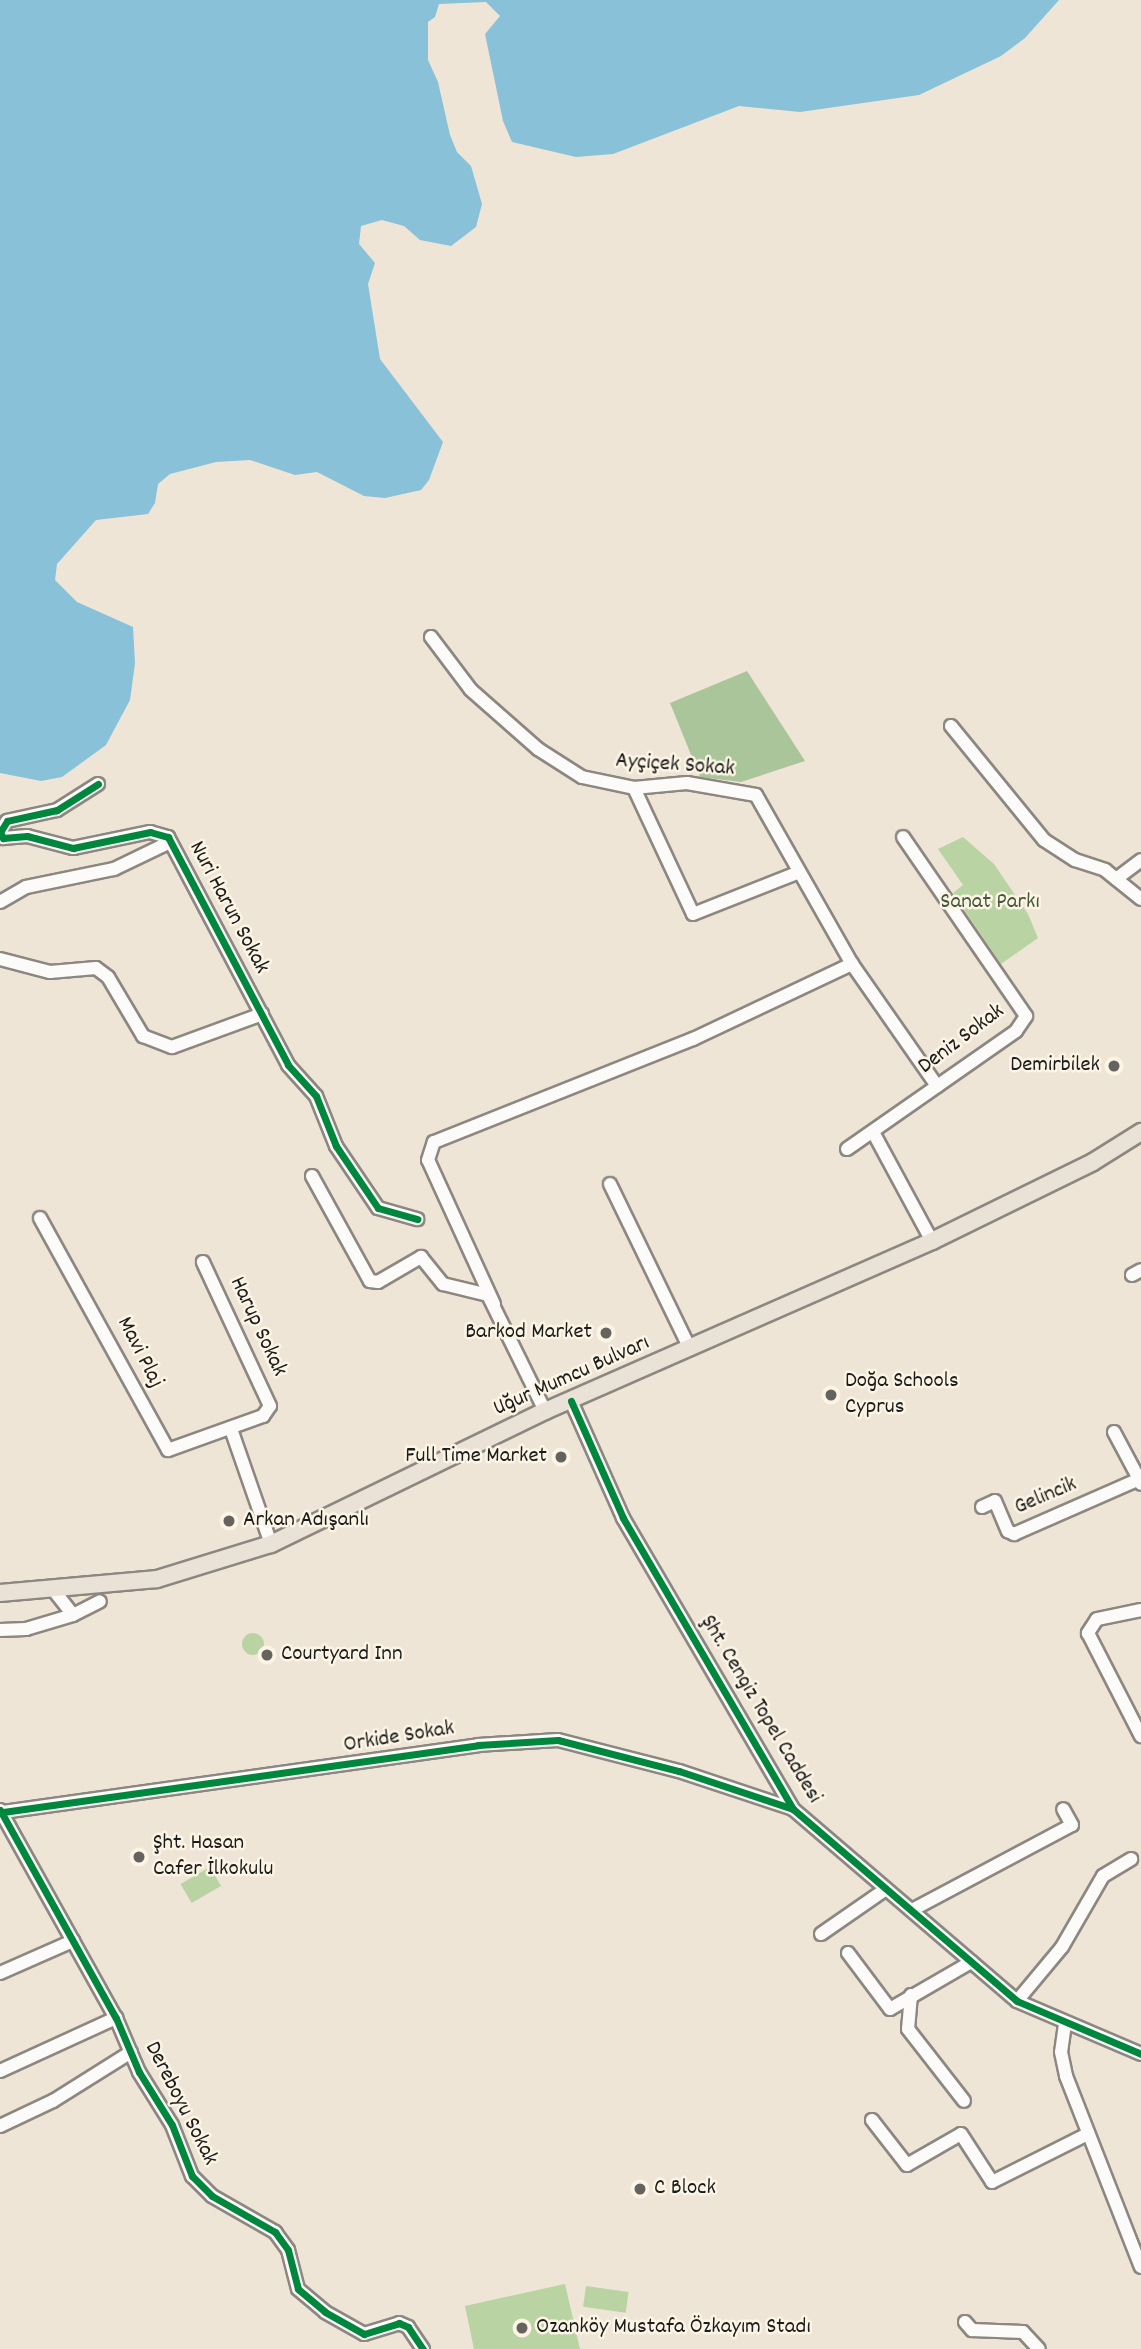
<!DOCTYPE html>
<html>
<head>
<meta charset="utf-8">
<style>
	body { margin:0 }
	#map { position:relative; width:1141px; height:2349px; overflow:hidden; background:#eee5d7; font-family:Dekko,sans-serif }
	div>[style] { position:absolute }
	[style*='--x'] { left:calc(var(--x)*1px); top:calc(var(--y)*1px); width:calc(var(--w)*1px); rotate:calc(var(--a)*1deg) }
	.green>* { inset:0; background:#b9d3a3; transform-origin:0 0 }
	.round { border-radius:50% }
	.forest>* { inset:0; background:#aac59a }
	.water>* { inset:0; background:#88c1d8 }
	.roads { filter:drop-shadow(2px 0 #8c8780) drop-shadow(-2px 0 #8c8780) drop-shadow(0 2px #8c8780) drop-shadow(0 -2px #8c8780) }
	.minor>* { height:12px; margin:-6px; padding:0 6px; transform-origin:6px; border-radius:6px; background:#fcfbf9 }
	.major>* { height:16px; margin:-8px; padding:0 8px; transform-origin:8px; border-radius:8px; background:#ebe2d7 }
	.cycleway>* { height:7px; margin:-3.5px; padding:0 3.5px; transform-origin:3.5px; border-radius:3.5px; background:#00873e }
	.dots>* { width:19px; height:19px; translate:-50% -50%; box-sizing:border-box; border:4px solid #fcf5e5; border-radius:50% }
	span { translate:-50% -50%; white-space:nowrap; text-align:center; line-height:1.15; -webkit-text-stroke:5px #fcf5e5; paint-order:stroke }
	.street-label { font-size:23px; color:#1c1c1c }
	.park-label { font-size:23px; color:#44573c }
	.poi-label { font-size:23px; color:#1c1c1c }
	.right { translate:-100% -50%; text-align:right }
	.left { translate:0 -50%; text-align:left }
</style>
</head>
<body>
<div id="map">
	<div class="green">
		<div style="clip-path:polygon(963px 837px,994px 864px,1028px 914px,1038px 938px,1001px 964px,953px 893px,963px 885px,938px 849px)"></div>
		<div class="round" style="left:242px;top:1633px;width:22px;height:22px"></div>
		<div style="left:210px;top:1867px;width:22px;height:34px;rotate:60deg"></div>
		<div style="clip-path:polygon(565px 2284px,580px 2349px,474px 2349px,465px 2306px)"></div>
		<div style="left:586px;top:2286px;width:43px;height:21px;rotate:8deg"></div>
	</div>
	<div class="forest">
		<div style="clip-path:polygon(747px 671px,805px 761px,741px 782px,700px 777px,670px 703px)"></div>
	</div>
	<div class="water">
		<div style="clip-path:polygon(0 0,1059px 0,1025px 38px,1001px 56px,919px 95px,800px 112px,739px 106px,613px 154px,576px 157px,512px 142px,503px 121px,485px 34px,500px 16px,486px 2px,439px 4px,435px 17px,428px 22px,428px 60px,438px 82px,450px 135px,457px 152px,471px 166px,482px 204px,476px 227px,451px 246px,420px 240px,404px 226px,382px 220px,361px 226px,359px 244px,375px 263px,368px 284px,380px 359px,443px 442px,429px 480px,421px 490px,385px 498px,364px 496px,317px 472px,295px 475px,250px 460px,216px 462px,170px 474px,158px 484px,155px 503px,148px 514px,96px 520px,57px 564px,55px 580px,77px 602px,133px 627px,135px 663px,130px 700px,106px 745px,62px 777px,41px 781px,0 773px)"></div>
	</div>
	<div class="roads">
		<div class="minor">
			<div style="--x:431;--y:637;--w:66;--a:53"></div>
			<div style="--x:471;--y:690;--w:89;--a:41.4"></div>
			<div style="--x:538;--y:749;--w:52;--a:32.5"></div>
			<div style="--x:582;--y:777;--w:53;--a:11.9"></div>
			<div style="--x:634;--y:788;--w:53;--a:-5.4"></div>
			<div style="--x:687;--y:783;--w:70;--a:9.9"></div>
			<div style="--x:756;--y:795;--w:194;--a:60.4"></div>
			<div style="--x:852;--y:964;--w:149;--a:55.1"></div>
			<div style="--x:951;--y:726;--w:147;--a:50.8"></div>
			<div style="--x:1044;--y:840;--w:37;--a:33"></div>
			<div style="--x:1075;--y:860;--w:32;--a:18"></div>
			<div style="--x:1105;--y:870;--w:46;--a:38.9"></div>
			<div style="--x:98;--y:784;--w:49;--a:147.6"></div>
			<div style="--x:57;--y:810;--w:51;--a:167.6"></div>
			<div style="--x:7;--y:821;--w:13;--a:122"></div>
			<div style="--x:0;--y:832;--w:7;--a:63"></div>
			<div style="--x:3;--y:838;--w:24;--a:-5"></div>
			<div style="--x:27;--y:836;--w:48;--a:14.6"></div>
			<div style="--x:73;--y:848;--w:79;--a:-11.7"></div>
			<div style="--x:150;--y:832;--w:19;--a:16"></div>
			<div style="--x:168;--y:837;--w:258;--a:62.2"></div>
			<div style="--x:288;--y:1065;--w:42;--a:47.9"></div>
			<div style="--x:316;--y:1096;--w:54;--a:68.2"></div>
			<div style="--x:336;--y:1146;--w:75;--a:55.9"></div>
			<div style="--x:378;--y:1208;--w:41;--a:15.8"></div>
			<div style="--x:634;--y:788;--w:139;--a:64.9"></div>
			<div style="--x:693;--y:914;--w:112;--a:-21.5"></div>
			<div style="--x:1116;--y:879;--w:31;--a:-37"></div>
			<div style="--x:0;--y:902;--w:30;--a:-30"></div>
			<div style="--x:26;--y:887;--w:90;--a:-11.6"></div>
			<div style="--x:114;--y:869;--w:62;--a:-25.7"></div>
			<div style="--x:0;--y:959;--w:52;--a:14.6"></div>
			<div style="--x:50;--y:972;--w:46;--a:-5"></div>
			<div style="--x:96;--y:968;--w:15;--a:37"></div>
			<div style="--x:108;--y:977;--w:69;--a:59.3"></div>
			<div style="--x:143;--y:1036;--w:31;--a:21"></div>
			<div style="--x:172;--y:1047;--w:96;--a:-20.1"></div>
			<div style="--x:873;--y:1132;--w:124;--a:61.6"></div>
			<div style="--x:847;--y:1149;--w:206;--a:-34.9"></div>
			<div style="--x:1016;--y:1031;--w:18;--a:-56"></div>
			<div style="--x:1026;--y:1016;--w:217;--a:-124.5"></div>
			<div style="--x:312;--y:1176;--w:120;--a:61.1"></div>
			<div style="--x:370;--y:1281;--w:8;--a:7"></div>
			<div style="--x:378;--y:1282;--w:50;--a:-30.2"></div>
			<div style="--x:421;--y:1257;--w:35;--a:51"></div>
			<div style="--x:443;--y:1284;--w:46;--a:13.7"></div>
			<div style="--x:488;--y:1295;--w:129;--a:63.8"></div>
			<div style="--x:610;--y:1184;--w:183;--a:64.1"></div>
			<div style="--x:40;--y:1218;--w:265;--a:61.1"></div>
			<div style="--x:168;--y:1450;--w:101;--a:-19.7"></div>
			<div style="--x:263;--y:1416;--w:12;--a:-55"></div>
			<div style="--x:270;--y:1406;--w:159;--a:-115"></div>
			<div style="--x:1132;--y:1275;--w:10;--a:-29"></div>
			<div style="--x:494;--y:1304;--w:158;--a:-114.6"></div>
			<div style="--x:428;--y:1160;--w:19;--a:-72"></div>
			<div style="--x:434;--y:1142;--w:279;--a:-21.7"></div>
			<div style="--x:693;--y:1039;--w:176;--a:-25.3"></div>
			<div style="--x:571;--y:1401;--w:128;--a:66"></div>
			<div style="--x:623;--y:1518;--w:337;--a:59.7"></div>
			<div style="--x:793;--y:1809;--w:295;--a:40.6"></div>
			<div style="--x:1017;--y:2001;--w:135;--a:23.1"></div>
			<div style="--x:231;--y:1429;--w:122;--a:70.8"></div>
			<div style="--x:1114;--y:1432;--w:53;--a:62"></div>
			<div style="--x:982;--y:1507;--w:14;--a:-25"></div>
			<div style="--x:995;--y:1501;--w:33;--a:67"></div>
			<div style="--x:1008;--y:1531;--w:7;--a:27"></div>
			<div style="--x:1014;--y:1534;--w:137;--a:-23.7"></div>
			<div style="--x:1139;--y:1479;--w:5;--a:68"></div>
			<div style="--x:52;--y:1588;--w:34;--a:52"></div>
			<div style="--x:1141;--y:1610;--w:45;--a:168.4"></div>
			<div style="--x:1097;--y:1619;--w:17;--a:123"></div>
			<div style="--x:1088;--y:1633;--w:116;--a:62.8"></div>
			<div style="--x:0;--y:1630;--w:26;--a:-2"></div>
			<div style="--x:26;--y:1629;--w:49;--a:-16.6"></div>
			<div style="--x:73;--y:1615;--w:30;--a:-27"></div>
			<div style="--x:0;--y:1810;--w:238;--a:60.9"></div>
			<div style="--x:116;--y:2018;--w:59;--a:66.9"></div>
			<div style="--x:139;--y:2072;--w:62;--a:58.1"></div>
			<div style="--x:172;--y:2125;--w:55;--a:68.6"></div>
			<div style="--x:192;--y:2176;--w:28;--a:45"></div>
			<div style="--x:212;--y:2196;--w:73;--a:29.7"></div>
			<div style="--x:275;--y:2232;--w:22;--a:54"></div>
			<div style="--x:288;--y:2250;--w:40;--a:75.6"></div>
			<div style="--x:298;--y:2289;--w:35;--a:40"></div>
			<div style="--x:325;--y:2312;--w:45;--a:29.4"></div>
			<div style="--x:364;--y:2334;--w:37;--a:-17"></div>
			<div style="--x:399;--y:2323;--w:10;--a:24"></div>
			<div style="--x:408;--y:2327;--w:27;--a:56"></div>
			<div style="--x:3;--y:1812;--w:480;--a:-8"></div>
			<div style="--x:478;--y:1745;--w:80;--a:-3.6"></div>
			<div style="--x:558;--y:1740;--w:125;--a:14.4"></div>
			<div style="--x:679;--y:1771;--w:120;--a:18.4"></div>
			<div style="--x:912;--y:1910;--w:181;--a:-28"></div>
			<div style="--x:1072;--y:1825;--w:18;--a:-119"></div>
			<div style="--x:821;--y:1934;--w:79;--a:-34.7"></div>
			<div style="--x:848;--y:1953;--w:70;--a:53.1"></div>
			<div style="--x:890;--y:2009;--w:94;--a:-30.1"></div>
			<div style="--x:0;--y:1973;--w:80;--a:-23.7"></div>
			<div style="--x:911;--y:1995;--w:34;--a:95"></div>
			<div style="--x:908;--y:2029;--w:91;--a:52.1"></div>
			<div style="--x:1017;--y:2001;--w:70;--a:-50.2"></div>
			<div style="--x:1062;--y:1947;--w:82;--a:-60"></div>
			<div style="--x:1103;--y:1876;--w:33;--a:-31"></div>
			<div style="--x:1065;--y:2024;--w:28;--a:98"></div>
			<div style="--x:1061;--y:2052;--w:25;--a:78"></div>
			<div style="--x:1066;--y:2076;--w:205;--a:68.6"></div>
			<div style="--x:0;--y:2071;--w:128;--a:-24.6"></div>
			<div style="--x:872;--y:2120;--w:57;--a:52.1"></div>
			<div style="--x:907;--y:2165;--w:62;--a:-29.9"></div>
			<div style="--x:961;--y:2134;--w:57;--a:57.1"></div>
			<div style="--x:992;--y:2182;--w:105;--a:-26.6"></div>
			<div style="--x:0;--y:2126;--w:59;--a:-25.3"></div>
			<div style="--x:53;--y:2101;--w:92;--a:-32.1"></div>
			<div style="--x:965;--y:2322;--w:11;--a:49"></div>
			<div style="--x:972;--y:2330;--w:51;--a:2.2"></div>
			<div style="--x:1023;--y:2332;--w:23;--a:47"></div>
		</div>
		<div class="major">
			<div style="--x:0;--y:1593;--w:158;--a:-5.1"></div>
			<div style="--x:157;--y:1579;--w:119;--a:-17.1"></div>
			<div style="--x:271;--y:1544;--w:305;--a:-25.9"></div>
			<div style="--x:545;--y:1411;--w:423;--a:-23.7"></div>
			<div style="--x:932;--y:1241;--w:179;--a:-26.1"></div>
			<div style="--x:1093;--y:1162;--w:57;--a:-32"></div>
		</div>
	</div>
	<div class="cycleway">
		<div style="--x:98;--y:784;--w:49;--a:147.6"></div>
		<div style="--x:57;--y:810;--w:51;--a:167.6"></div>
		<div style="--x:7;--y:821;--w:13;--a:122"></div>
		<div style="--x:0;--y:832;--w:7;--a:63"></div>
		<div style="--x:3;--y:838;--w:24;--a:-5"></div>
		<div style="--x:27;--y:836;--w:48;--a:14.6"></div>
		<div style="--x:73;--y:848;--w:79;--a:-11.7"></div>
		<div style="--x:150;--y:832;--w:19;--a:16"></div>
		<div style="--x:168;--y:837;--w:258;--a:62.2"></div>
		<div style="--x:288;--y:1065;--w:42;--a:47.9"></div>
		<div style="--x:316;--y:1096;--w:54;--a:68.2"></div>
		<div style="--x:336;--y:1146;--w:75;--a:55.9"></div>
		<div style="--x:378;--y:1208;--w:41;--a:15.8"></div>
		<div style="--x:571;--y:1401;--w:128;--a:66"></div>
		<div style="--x:623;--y:1518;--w:337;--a:59.7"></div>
		<div style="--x:793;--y:1809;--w:295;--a:40.6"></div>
		<div style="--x:1017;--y:2001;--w:135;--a:23.1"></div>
		<div style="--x:0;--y:1810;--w:238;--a:60.9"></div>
		<div style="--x:116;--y:2018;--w:59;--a:66.9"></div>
		<div style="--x:139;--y:2072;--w:62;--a:58.1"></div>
		<div style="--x:172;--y:2125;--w:55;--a:68.6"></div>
		<div style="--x:192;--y:2176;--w:28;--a:45"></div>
		<div style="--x:212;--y:2196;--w:73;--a:29.7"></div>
		<div style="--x:275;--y:2232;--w:22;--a:54"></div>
		<div style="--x:288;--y:2250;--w:40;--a:75.6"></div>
		<div style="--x:298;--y:2289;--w:35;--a:40"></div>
		<div style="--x:325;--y:2312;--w:45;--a:29.4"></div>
		<div style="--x:364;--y:2334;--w:37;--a:-17"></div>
		<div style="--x:399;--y:2323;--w:10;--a:24"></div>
		<div style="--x:408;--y:2327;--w:27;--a:56"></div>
		<div style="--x:3;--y:1812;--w:480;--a:-8"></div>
		<div style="--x:478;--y:1745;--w:80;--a:-3.6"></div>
		<div style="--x:558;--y:1740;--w:125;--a:14.4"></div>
		<div style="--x:679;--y:1771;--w:120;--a:18.4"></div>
	</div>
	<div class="dots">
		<div style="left:1114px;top:1066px;background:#66625d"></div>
		<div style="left:606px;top:1333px;background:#66625d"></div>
		<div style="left:831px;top:1395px;background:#66625d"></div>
		<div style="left:561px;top:1457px;background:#66625d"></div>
		<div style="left:229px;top:1521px;background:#66625d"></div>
		<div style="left:267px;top:1655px;background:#66625d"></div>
		<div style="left:139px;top:1857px;background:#66625d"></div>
		<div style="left:640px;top:2189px;background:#66625d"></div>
		<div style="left:522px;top:2328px;background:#66625d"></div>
	</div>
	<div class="street-label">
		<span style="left:675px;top:766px;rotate:4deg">Ayçiçek Sokak</span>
		<span style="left:228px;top:908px;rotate:62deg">Nuri Harun Sokak</span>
		<span style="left:962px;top:1040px;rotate:-37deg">Deniz Sokak</span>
		<span style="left:257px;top:1327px;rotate:65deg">Harup Sokak</span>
		<span style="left:139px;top:1353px;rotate:63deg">Mavi Plaj</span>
		<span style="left:572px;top:1377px;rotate:-24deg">Uğur Mumcu Bulvarı</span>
		<span style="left:1046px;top:1497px;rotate:-23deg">Gelincik</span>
		<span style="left:760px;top:1710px;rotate:59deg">Şht. Cengiz Topel Caddesi</span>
		<span style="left:399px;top:1738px;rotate:-9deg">Orkide Sokak</span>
		<span style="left:180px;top:2104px;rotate:63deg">Dereboyu Sokak</span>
	</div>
	<div class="park-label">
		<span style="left:990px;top:903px">Sanat Parkı</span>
	</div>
	<div class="poi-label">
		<span class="right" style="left:1100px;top:1066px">Demirbilek</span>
		<span class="right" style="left:592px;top:1333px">Barkod Market</span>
		<span class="left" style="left:845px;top:1395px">Doğa Schools<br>Cyprus</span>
		<span class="right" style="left:547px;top:1457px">Full Time Market</span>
		<span class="left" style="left:243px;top:1521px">Arkan Adışanlı</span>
		<span class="left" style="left:281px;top:1655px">Courtyard Inn</span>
		<span class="left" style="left:153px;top:1857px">Şht. Hasan<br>Cafer İlkokulu</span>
		<span class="left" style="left:654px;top:2189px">C Block</span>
		<span class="left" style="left:536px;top:2328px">Ozanköy Mustafa Özkayım Stadı</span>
	</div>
</div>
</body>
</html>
